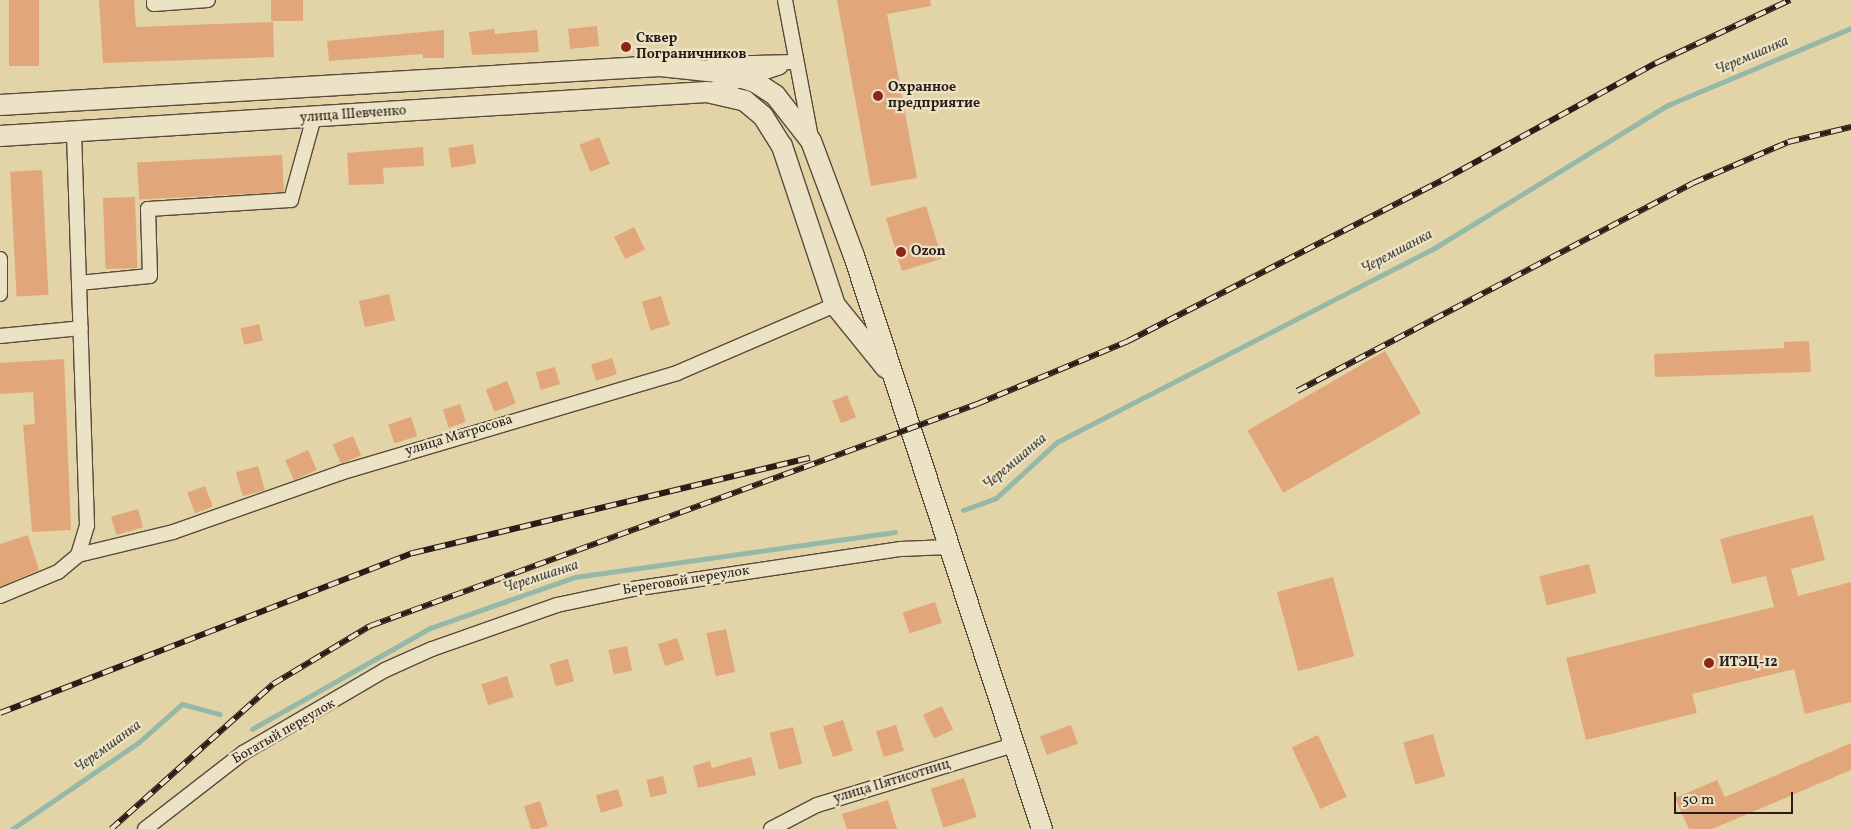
<!DOCTYPE html>
<html>
<head>
<meta charset="utf-8">
<style>
	body { margin:0 }
	#map { position:relative; width:1851px; height:829px; overflow:hidden; background:#e2d4a7; font-family:Vollkorn,serif }
	div>[style] { position:absolute }
	[style*='--x'] { left:calc(var(--x)*1px); top:calc(var(--y)*1px); width:calc(var(--w)*1px); rotate:calc(var(--a)*1deg) }
	.stream>* { height:5px; margin:-2.5px; padding:0 2.5px; transform-origin:2.5px; border-radius:2.5px; background:#95b8a8 }
	.building>* { inset:0; background:#e1a77b; transform-origin:0 0 }
	.roads { filter:drop-shadow(1px 0 #5a4a3b) drop-shadow(-1px 0 #5a4a3b) drop-shadow(0 1px #5a4a3b) drop-shadow(0 -1px #5a4a3b) }
	.minor>* { height:14px; margin:-7px; padding:0 7px; transform-origin:7px; border-radius:7px; background:#ece3c6 }
	.secondary>* { height:20px; margin:-10px; padding:0 10px; transform-origin:10px; border-radius:10px; background:#ece3c6 }
	.rail>* { height:5.5px; margin-top:-2.75px; transform-origin:0; background:repeating-linear-gradient(90deg,#ece3c6 0 11px,#2c1c17 0 22px); box-sizing:border-box; border-block:1px solid #2c1c17 }
	.dots>* { width:14px; height:14px; translate:-50% -50%; box-sizing:border-box; border:2px solid #ece3c6; border-radius:50% }
	span { translate:-50% -50%; white-space:nowrap; text-align:center; line-height:1.15; -webkit-text-stroke:4.5px #ece3c6; paint-order:stroke }
	.poi-label { font-size:14px; color:#2c1c17; font-weight:700 }
	.left { translate:0 -50%; text-align:left }
	.street-label { font-size:14px; color:#2c1c17 }
	.water-label { font-size:15px; color:#4c4b42; font-style:italic }
	.scale { position:absolute; left:1674px; top:792px; width:119px; height:22px; box-sizing:border-box; border:2px solid #2c1c17; border-top:0; padding-left:6px; font-size:15px; line-height:18px; white-space:nowrap; color:#2c1c17; -webkit-text-stroke:4px #ece3c6; paint-order:stroke }
</style>
</head>
<body>
<div id="map">
	<div class="stream">
		<div style="--x:963;--y:510;--w:35;--a:-20"></div>
		<div style="--x:996;--y:498;--w:83;--a:-42.6"></div>
		<div style="--x:1057;--y:442;--w:420;--a:-27.2"></div>
		<div style="--x:1431;--y:250;--w:278;--a:-31.5"></div>
		<div style="--x:1668;--y:105;--w:199;--a:-22.8"></div>
		<div style="--x:252;--y:729;--w:205;--a:-29.6"></div>
		<div style="--x:430;--y:628;--w:154;--a:-19.4"></div>
		<div style="--x:575;--y:577;--w:323;--a:-8"></div>
		<div style="--x:12;--y:829;--w:154;--a:-34.4"></div>
		<div style="--x:139;--y:742;--w:57;--a:-41.5"></div>
		<div style="--x:182;--y:704;--w:39;--a:15"></div>
	</div>
	<div class="building">
		<div style="left:9px;top:0;width:30px;height:66px"></div>
		<div style="clip-path:polygon(99px 0,134px 0,136px 27px,273px 22px,274px 57px,103px 63px)"></div>
		<div style="left:271px;top:0;width:32px;height:21px"></div>
		<div style="clip-path:polygon(837px 0,930px 0,931px 6px,887px 14px,917px 178px,871px 186px)"></div>
		<div style="left:597px;top:26px;width:20px;height:29px;rotate:84deg"></div>
		<div style="clip-path:polygon(494px 29px,495px 34px,537px 30px,539px 52px,472px 55px,469px 32px)"></div>
		<div style="clip-path:polygon(444px 30px,444px 58px,423px 58px,423px 54px,329px 61px,327px 41px)"></div>
		<div style="left:599px;top:137px;width:29px;height:21px;rotate:68deg"></div>
		<div style="left:473px;top:144px;width:20px;height:25px;rotate:81deg"></div>
		<div style="clip-path:polygon(423px 147px,424px 166px,383px 168px,384px 184px,349px 185px,347px 153px)"></div>
		<div style="left:282px;top:155px;width:37px;height:145px;rotate:87deg"></div>
		<div style="left:42px;top:170px;width:125px;height:32px;rotate:87deg"></div>
		<div style="left:135px;top:197px;width:71px;height:32px;rotate:88deg"></div>
		<div style="left:926px;top:206px;width:55px;height:42px;rotate:73deg"></div>
		<div style="left:634px;top:227px;width:25px;height:22px;rotate:64deg"></div>
		<div style="left:389px;top:294px;width:27px;height:31px;rotate:77deg"></div>
		<div style="left:661px;top:296px;width:30px;height:20px;rotate:73deg"></div>
		<div style="left:259px;top:324px;width:17px;height:19px;rotate:77deg"></div>
		<div style="clip-path:polygon(1809px 341px,1811px 372px,1655px 377px,1654px 354px,1784px 348px,1784px 342px)"></div>
		<div style="left:1385px;top:351px;width:72px;height:159px;rotate:60deg"></div>
		<div style="left:612px;top:358px;width:17px;height:22px;rotate:73deg"></div>
		<div style="clip-path:polygon(64px 359px,71px 530px,32px 532px,23px 425px,35px 424px,33px 392px,0 394px,0 363px)"></div>
		<div style="left:555px;top:367px;width:18px;height:20px;rotate:74deg"></div>
		<div style="left:507px;top:381px;width:24px;height:23px;rotate:68deg"></div>
		<div style="left:847px;top:395px;width:24px;height:16px;rotate:68deg"></div>
		<div style="left:460px;top:404px;width:19px;height:18px;rotate:72deg"></div>
		<div style="left:411px;top:417px;width:20px;height:24px;rotate:72deg"></div>
		<div style="left:353px;top:436px;width:21px;height:22px;rotate:67deg"></div>
		<div style="left:308px;top:450px;width:22px;height:25px;rotate:66deg"></div>
		<div style="left:258px;top:466px;width:25px;height:23px;rotate:74deg"></div>
		<div style="left:205px;top:486px;width:22px;height:19px;rotate:69deg"></div>
		<div style="left:138px;top:509px;width:19px;height:28px;rotate:74deg"></div>
		<div style="clip-path:polygon(1813px 515px,1825px 560px,1791px 569px,1798px 596px,1851px 582px,1851px 702px,1805px 714px,1794px 669px,1692px 694px,1697px 713px,1586px 740px,1566px 658px,1774px 607px,1766px 576px,1732px 584px,1720px 539px)"></div>
		<div style="clip-path:polygon(28px 535px,39px 570px,0 587px,0 544px)"></div>
		<div style="left:1589px;top:564px;width:30px;height:51px;rotate:76deg"></div>
		<div style="left:1333px;top:577px;width:82px;height:58px;rotate:75deg"></div>
		<div style="left:935px;top:602px;width:22px;height:34px;rotate:72deg"></div>
		<div style="left:726px;top:629px;width:44px;height:20px;rotate:78deg"></div>
		<div style="left:677px;top:638px;width:23px;height:20px;rotate:72deg"></div>
		<div style="left:627px;top:646px;width:25px;height:19px;rotate:78deg"></div>
		<div style="left:568px;top:659px;width:23px;height:19px;rotate:75deg"></div>
		<div style="left:507px;top:676px;width:22px;height:27px;rotate:72deg"></div>
		<div style="left:942px;top:706px;width:26px;height:21px;rotate:65deg"></div>
		<div style="left:843px;top:720px;width:32px;height:21px;rotate:72deg"></div>
		<div style="left:896px;top:725px;width:27px;height:21px;rotate:73deg"></div>
		<div style="left:1071px;top:725px;width:20px;height:33px;rotate:70deg"></div>
		<div style="left:793px;top:727px;width:38px;height:24px;rotate:76deg"></div>
		<div style="left:1433px;top:734px;width:44px;height:31px;rotate:74deg"></div>
		<div style="left:1318px;top:735px;width:68px;height:29px;rotate:65deg"></div>
		<div style="clip-path:polygon(1851px 743px,1851px 770px,1712px 829px,1689px 829px,1675px 798px,1717px 780px,1725px 797px)"></div>
		<div style="clip-path:polygon(751px 757px,756px 775px,698px 788px,693px 766px,710px 761px,712px 768px)"></div>
		<div style="left:663px;top:776px;width:18px;height:17px;rotate:77deg"></div>
		<div style="left:964px;top:778px;width:41px;height:35px;rotate:72deg"></div>
		<div style="left:618px;top:789px;width:18px;height:23px;rotate:74deg"></div>
		<div style="clip-path:polygon(888px 800px,897px 829px,847px 829px,842px 814px)"></div>
		<div style="left:540px;top:801px;width:26px;height:17px;rotate:72deg"></div>
	</div>
	<div class="roads">
		<div class="minor">
			<div style="--x:154;--y:0;--w:4;--a:90"></div>
			<div style="--x:154;--y:4;--w:54;--a:-4.2"></div>
			<div style="--x:785;--y:0;--w:140;--a:79.3"></div>
			<div style="--x:713;--y:64;--w:82;--a:-1.4"></div>
			<div style="--x:708;--y:91;--w:76;--a:-18.4"></div>
			<div style="--x:0;--y:259;--w:35;--a:90"></div>
			<div style="--x:79;--y:283;--w:71;--a:-5.6"></div>
			<div style="--x:150;--y:276;--w:67;--a:-91.7"></div>
			<div style="--x:148;--y:209;--w:143;--a:-3.6"></div>
			<div style="--x:291;--y:200;--w:86;--a:-74.5"></div>
			<div style="--x:0;--y:336;--w:81;--a:-5.6"></div>
			<div style="--x:78;--y:555;--w:98;--a:-13.6"></div>
			<div style="--x:173;--y:532;--w:180;--a:-19.4"></div>
			<div style="--x:343;--y:472;--w:348;--a:-16.5"></div>
			<div style="--x:677;--y:373;--w:172;--a:-23.3"></div>
			<div style="--x:0;--y:596;--w:63;--a:-22.5"></div>
			<div style="--x:58;--y:572;--w:26;--a:-40"></div>
			<div style="--x:78;--y:555;--w:31;--a:-73"></div>
			<div style="--x:87;--y:525;--w:392;--a:-91.9"></div>
			<div style="--x:145;--y:829;--w:124;--a:-37.8"></div>
			<div style="--x:243;--y:753;--w:164;--a:-30.3"></div>
			<div style="--x:385;--y:670;--w:51;--a:-24.1"></div>
			<div style="--x:432;--y:649;--w:133;--a:-19.4"></div>
			<div style="--x:557;--y:605;--w:78;--a:-11.9"></div>
			<div style="--x:633;--y:589;--w:271;--a:-8.5"></div>
			<div style="--x:901;--y:549;--w:47;--a:-2.4"></div>
			<div style="--x:771;--y:829;--w:52;--a:-27.6"></div>
			<div style="--x:817;--y:805;--w:208;--a:-17"></div>
		</div>
		<div class="secondary">
			<div style="--x:0;--y:105;--w:661;--a:-3.38"></div>
			<div style="--x:660;--y:66;--w:67;--a:6"></div>
			<div style="--x:727;--y:73;--w:29;--a:18"></div>
			<div style="--x:755;--y:82;--w:24;--a:33"></div>
			<div style="--x:775;--y:95;--w:58;--a:52"></div>
			<div style="--x:811;--y:141;--w:123;--a:69.5"></div>
			<div style="--x:854;--y:256;--w:603;--a:71.84"></div>
			<div style="--x:0;--y:136;--w:708;--a:-3.56"></div>
			<div style="--x:707;--y:92;--w:39;--a:13"></div>
			<div style="--x:745;--y:101;--w:23;--a:40"></div>
			<div style="--x:763;--y:116;--w:36;--a:58"></div>
			<div style="--x:782;--y:146;--w:168;--a:71.6"></div>
			<div style="--x:835;--y:305;--w:81;--a:51"></div>
		</div>
	</div>
	<div class="rail">
		<div style="--x:1297;--y:391;--w:447;--a:-27.7"></div>
		<div style="--x:1693;--y:183;--w:103;--a:-23.3"></div>
		<div style="--x:1788;--y:142;--w:65;--a:-13.4"></div>
		<div style="--x:0;--y:713;--w:443;--a:-21.2"></div>
		<div style="--x:413;--y:553;--w:408;--a:-13.5"></div>
		<div style="--x:111;--y:829;--w:217;--a:-41.8"></div>
		<div style="--x:273;--y:684;--w:113;--a:-30.9"></div>
		<div style="--x:370;--y:626;--w:646;--a:-20.09"></div>
		<div style="--x:977;--y:404;--w:164;--a:-22.6"></div>
		<div style="--x:1128;--y:341;--w:354;--a:-27.1"></div>
		<div style="--x:1443;--y:180;--w:243;--a:-28.8"></div>
		<div style="--x:1656;--y:63;--w:148;--a:-25.2"></div>
	</div>
	<div class="dots">
		<div style="left:626px;top:47px;background:#8f2418"></div>
		<div style="left:878px;top:96px;background:#8f2418"></div>
		<div style="left:901px;top:252px;background:#8f2418"></div>
		<div style="left:1709px;top:663px;background:#8f2418"></div>
	</div>
	<div class="poi-label">
		<span class="left" style="left:636px;top:47px">Сквер<br>Пограничников</span>
		<span class="left" style="left:888px;top:96px">Охранное<br>предприятие</span>
		<span class="left" style="left:911px;top:252px">Ozon</span>
		<span class="left" style="left:1719px;top:663px">ИТЭЦ-12</span>
	</div>
	<div class="street-label">
		<span style="left:353px;top:115px;rotate:-4deg">улица Шевченко</span>
		<span style="left:459px;top:436px;rotate:-17deg">улица Матросова</span>
		<span style="left:686px;top:581px;rotate:-9deg">Береговой переулок</span>
		<span style="left:284px;top:732px;rotate:-30deg">Богатый переулок</span>
		<span style="left:892px;top:782px;rotate:-17deg">улица Пятисотниц</span>
	</div>
	<div class="water-label">
		<span style="left:1752px;top:56px;rotate:-23deg">Черемшанка</span>
		<span style="left:1397px;top:252px;rotate:-28deg">Черемшанка</span>
		<span style="left:1015px;top:462px;rotate:-40deg">Черемшанка</span>
		<span style="left:541px;top:577px;rotate:-18deg">Черемшанка</span>
		<span style="left:108px;top:747px;rotate:-36deg">Черемшанка</span>
	</div>
	<div class="scale">50 m</div>
</div>
</body>
</html>
